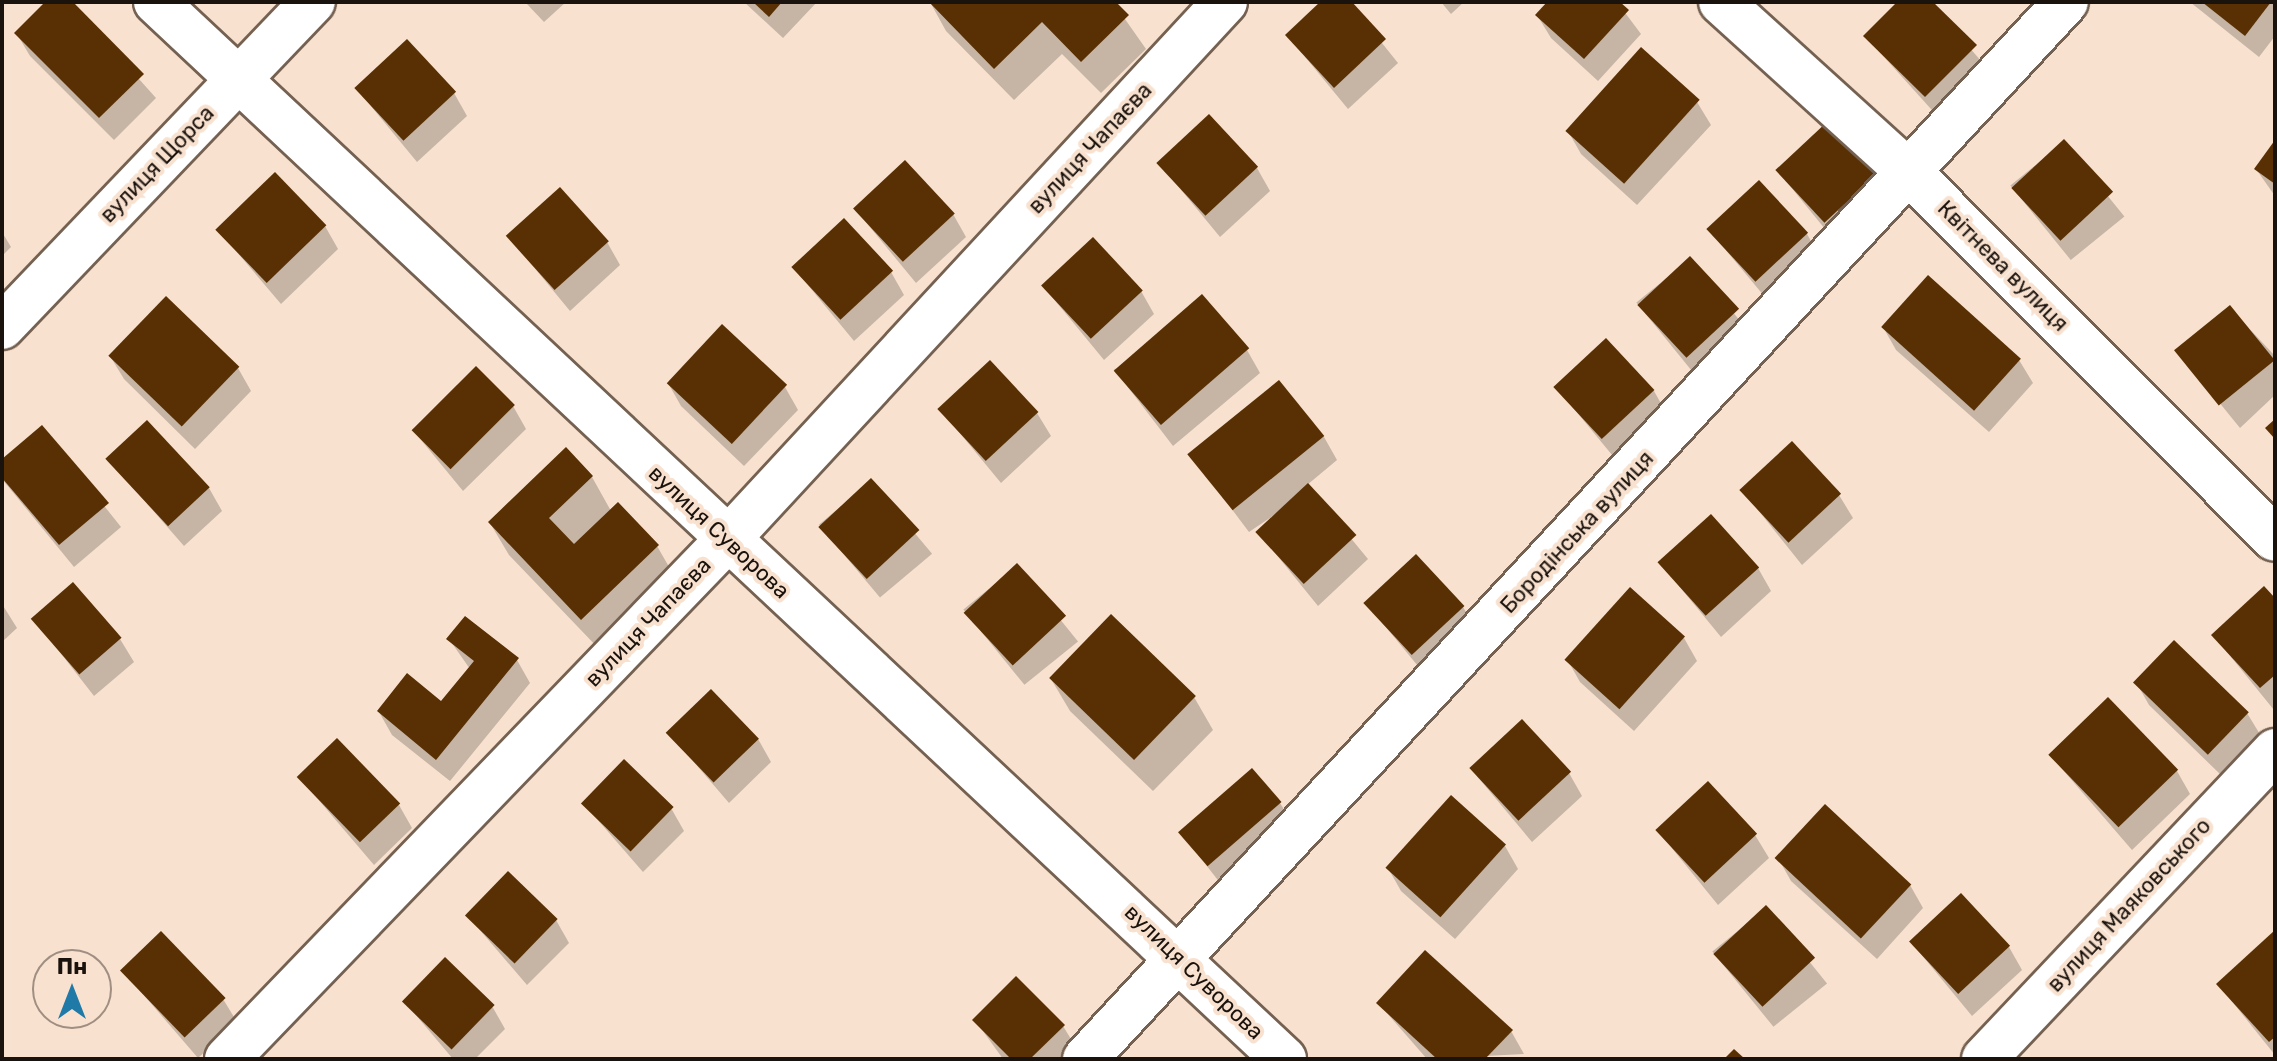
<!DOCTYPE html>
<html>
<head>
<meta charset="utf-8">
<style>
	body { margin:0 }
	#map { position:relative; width:2277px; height:1061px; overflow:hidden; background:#f8e1cf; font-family:Rubik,sans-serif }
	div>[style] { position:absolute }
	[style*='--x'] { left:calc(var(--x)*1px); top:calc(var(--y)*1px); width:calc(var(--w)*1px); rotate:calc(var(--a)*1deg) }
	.shadow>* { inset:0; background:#0003; transform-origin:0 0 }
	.building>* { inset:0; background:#583004; transform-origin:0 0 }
	.roads { filter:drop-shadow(2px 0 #756151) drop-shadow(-2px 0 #756151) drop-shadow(0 2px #756151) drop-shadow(0 -2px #756151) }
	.minor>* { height:44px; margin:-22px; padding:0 22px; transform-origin:22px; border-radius:22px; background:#fff }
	span { translate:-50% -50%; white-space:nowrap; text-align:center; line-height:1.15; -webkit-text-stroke:8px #f8e1cf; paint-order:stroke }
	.street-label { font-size:22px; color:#1a120c }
	.frame { position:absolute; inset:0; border:4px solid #1a120c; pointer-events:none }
	.north { position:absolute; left:32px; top:949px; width:80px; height:80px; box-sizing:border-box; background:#f8e1cf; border:2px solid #9f8e81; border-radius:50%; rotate:0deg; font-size:22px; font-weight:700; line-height:32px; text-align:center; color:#1a120c }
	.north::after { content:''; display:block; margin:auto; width:28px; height:36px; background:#207aa8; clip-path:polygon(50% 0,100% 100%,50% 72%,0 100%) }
</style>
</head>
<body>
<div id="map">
	<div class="shadow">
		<div style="clip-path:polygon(48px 2px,70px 2px,156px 98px,114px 140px,30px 56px,17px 34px)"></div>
		<div style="clip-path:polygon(525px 2px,566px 2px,544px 22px)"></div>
		<div style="clip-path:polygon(744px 2px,817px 2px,783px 38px)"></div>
		<div style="clip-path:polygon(930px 2px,1113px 2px,1146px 49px,1101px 93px,1062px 54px,1014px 100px,946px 31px)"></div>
		<div style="clip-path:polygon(1323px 2px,1349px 2px,1398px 63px,1348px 109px,1287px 35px)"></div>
		<div style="clip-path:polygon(1441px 2px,1464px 2px,1451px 14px)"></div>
		<div style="clip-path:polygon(1549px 2px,1617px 2px,1641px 34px,1598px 81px,1551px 38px,1537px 15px)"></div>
		<div style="clip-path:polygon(1900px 2px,1930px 2px,1988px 69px,1940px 119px,1866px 37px)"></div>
		<div style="clip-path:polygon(2275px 2px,2275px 36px,2259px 57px,2190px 2px)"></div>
		<div style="clip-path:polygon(356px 88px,454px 93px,467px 116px,417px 162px)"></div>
		<div style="clip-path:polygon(1697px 102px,1711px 125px,1637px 205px,1581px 154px,1568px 131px)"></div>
		<div style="left:2064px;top:142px;width:96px;height:69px;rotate:51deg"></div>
		<div style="clip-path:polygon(2275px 143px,2275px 196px,2256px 169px)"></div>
		<div style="clip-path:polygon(1159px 163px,1257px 168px,1270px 191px,1220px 237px)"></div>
		<div style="clip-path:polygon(1777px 170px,1875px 175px,1838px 245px)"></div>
		<div style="clip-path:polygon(855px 209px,953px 214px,966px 237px,916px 283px)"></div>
		<div style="clip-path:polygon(325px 226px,338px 249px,281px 304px,219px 231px)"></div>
		<div style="clip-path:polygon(1709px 230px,1807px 234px,1820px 257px,1770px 303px)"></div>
		<div style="clip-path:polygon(2px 232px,11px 247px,2px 256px)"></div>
		<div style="clip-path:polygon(509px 237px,607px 242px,620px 265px,570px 311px)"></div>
		<div style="left:1690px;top:259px;width:97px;height:69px;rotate:51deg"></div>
		<div style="clip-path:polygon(793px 267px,891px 272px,904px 295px,854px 341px)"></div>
		<div style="clip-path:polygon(1043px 286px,1141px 291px,1154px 314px,1104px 360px)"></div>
		<div style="clip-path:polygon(2229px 307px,2275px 356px,2275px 395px,2240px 428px,2179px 353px)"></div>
		<div style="clip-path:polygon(1883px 327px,2019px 360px,2033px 383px,1989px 432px,1896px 350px)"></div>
		<div style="clip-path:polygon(1247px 350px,1260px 373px,1173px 446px,1114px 369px)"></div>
		<div style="clip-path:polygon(110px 356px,238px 368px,251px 391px,195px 449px,124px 379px)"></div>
		<div style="clip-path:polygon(668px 383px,785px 387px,798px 410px,744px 466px,681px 406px)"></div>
		<div style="clip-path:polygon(1556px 387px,1654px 391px,1667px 414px,1617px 461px)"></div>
		<div style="clip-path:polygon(513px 406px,526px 429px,463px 491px,412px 429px)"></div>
		<div style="clip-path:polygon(940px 409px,1037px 413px,1051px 436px,1001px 483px)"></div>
		<div style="clip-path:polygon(42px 428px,121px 527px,74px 567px,2px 479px,2px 462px)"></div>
		<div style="clip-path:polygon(1324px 437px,1337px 460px,1307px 485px,1368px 559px,1318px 606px,1258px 532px,1283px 509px,1249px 532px,1191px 455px)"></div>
		<div style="clip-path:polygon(108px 459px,209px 488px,222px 511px,184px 546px)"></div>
		<div style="clip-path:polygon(592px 477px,611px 511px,657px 546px,676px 579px,601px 651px,509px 555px,490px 523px)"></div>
		<div style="left:871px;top:481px;width:95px;height:68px;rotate:50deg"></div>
		<div style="clip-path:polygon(1742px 490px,1839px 495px,1853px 518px,1802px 565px)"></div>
		<div style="clip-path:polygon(1660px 563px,1758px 568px,1771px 591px,1721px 637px)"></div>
		<div style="left:1017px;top:566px;width:97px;height:69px;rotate:51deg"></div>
		<div style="clip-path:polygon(2275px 601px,2275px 710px,2274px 710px,2214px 636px)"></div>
		<div style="clip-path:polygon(1366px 603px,1463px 607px,1477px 630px,1427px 677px)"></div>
		<div style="clip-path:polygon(2px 604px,17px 628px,2px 642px)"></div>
		<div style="clip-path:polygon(34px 619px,120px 639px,134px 662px,94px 696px)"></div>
		<div style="clip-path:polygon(1684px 638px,1697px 661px,1634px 731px,1580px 682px,1567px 659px)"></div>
		<div style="clip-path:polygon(449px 639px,517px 660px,530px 683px,450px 781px,392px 735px,379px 712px,442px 704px,470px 669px)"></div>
		<div style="clip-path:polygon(1051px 679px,1194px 697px,1213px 730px,1153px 791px,1070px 711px)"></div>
		<div style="clip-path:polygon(2136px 682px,2247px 713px,2261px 736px,2222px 776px,2149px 705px)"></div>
		<div style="clip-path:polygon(669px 733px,758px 739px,771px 762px,729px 803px)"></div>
		<div style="clip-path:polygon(2050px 755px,2177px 771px,2190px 794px,2132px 850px)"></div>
		<div style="clip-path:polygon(1471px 769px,1569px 773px,1582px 796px,1532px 842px)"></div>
		<div style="clip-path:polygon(299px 777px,399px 805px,412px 828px,374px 865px)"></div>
		<div style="clip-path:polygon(1451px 798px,1505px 846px,1518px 869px,1455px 939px,1401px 891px,1388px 868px)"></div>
		<div style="clip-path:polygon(583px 803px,671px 808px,684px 831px,643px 872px)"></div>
		<div style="clip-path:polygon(1280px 803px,1294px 826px,1224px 888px,1182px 834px)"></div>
		<div style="clip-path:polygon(1658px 831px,1755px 835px,1769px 858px,1718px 905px)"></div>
		<div style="clip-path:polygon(1778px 858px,1910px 885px,1923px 908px,1877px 959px,1791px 881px)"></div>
		<div style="left:1766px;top:908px;width:97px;height:69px;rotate:51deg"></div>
		<div style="clip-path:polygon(467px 915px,556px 920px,569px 943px,527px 985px)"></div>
		<div style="clip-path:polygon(2275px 933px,2275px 1055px,2218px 984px)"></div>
		<div style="clip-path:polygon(1911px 942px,2009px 947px,2022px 970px,1972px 1016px)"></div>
		<div style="clip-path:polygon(123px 971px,223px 999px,237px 1022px,198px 1058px)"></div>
		<div style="clip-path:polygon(404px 1001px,492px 1006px,505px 1029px,475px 1059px,453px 1059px)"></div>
		<div style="clip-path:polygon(1379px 1004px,1511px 1031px,1524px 1054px,1427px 1059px)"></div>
		<div style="clip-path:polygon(975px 1020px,1063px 1026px,1077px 1049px,1066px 1059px,1003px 1059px)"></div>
	</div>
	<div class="building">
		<div style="clip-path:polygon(45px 2px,73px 2px,144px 74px,99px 118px,14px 33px)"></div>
		<div style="clip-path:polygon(753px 2px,782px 2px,769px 17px)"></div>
		<div style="clip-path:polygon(929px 2px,1116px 2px,1129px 15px,1081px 62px,1042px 22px,994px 69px)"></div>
		<div style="clip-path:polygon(1320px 2px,1352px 2px,1386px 39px,1334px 88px,1285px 35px)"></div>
		<div style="clip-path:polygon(1547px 2px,1620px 2px,1629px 10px,1584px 59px,1535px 15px)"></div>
		<div style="clip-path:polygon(1897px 2px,1933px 2px,1977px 45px,1925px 97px,1863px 36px)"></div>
		<div style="clip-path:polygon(2202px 2px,2271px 2px,2245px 36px)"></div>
		<div style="left:407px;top:39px;width:72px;height:72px;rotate:47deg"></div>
		<div style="left:1641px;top:47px;width:79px;height:113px;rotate:42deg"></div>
		<div style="left:1209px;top:114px;width:72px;height:72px;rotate:47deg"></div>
		<div style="left:1828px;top:121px;width:72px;height:72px;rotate:47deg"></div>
		<div style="left:2064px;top:139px;width:72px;height:72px;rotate:47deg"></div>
		<div style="clip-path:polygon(2275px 140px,2275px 184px,2254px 169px)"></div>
		<div style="left:905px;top:160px;width:73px;height:71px;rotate:47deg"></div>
		<div style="left:275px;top:172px;width:74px;height:83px;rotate:46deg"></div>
		<div style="left:1759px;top:180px;width:72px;height:72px;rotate:47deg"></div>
		<div style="left:560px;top:187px;width:73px;height:73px;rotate:48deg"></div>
		<div style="left:844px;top:218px;width:72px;height:72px;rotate:47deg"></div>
		<div style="left:1093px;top:237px;width:73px;height:71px;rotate:47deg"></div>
		<div style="left:1690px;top:256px;width:72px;height:72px;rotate:47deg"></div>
		<div style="left:1928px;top:275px;width:125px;height:70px;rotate:42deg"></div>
		<div style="left:1202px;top:294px;width:72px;height:117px;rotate:49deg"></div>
		<div style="left:166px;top:296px;width:102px;height:83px;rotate:44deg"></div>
		<div style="left:2230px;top:305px;width:71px;height:72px;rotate:51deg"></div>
		<div style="left:722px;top:324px;width:89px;height:81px;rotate:43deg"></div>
		<div style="left:1606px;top:338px;width:71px;height:72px;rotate:47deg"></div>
		<div style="left:990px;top:360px;width:71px;height:72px;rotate:47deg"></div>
		<div style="left:476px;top:366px;width:55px;height:91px;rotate:45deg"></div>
		<div style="left:1279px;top:380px;width:72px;height:118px;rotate:51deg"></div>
		<div style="clip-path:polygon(2275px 419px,2275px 439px,2265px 428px)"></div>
		<div style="left:147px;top:420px;width:92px;height:57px;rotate:47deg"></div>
		<div style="clip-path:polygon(42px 425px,109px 503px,59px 545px,2px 478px,2px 459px)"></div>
		<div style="left:1792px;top:441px;width:72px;height:72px;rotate:47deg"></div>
		<div style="clip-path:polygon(566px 447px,593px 476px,549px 518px,574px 544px,618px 502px,659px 545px,581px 620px,488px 522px)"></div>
		<div style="left:871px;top:478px;width:71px;height:72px;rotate:47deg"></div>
		<div style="left:1308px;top:483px;width:71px;height:72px;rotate:47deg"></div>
		<div style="left:1711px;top:514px;width:72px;height:72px;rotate:48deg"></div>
		<div style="left:1416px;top:554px;width:71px;height:72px;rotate:47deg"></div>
		<div style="left:1017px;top:563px;width:72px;height:73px;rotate:47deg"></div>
		<div style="left:73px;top:582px;width:74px;height:56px;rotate:49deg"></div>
		<div style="clip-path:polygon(2264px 586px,2275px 598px,2275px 675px,2260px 688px,2211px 635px)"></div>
		<div style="left:1630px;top:587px;width:74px;height:98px;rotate:42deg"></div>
		<div style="left:1111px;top:614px;width:118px;height:89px;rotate:44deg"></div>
		<div style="clip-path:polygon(465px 616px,519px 658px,436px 760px,377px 711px,407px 673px,441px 701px,474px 661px,446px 639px)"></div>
		<div style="left:2174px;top:640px;width:104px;height:59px;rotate:44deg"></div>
		<div style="left:711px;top:689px;width:69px;height:63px;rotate:46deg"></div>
		<div style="left:2108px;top:697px;width:101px;height:83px;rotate:46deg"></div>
		<div style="left:1522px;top:719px;width:72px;height:72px;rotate:47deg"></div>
		<div style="left:337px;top:738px;width:91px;height:56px;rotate:46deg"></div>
		<div style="left:624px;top:759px;width:69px;height:62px;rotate:44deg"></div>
		<div style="left:1252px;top:768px;width:45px;height:98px;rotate:49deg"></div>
		<div style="left:1708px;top:781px;width:72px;height:72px;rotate:47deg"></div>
		<div style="left:1451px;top:795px;width:74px;height:98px;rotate:42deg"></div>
		<div style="left:1825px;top:804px;width:118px;height:74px;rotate:43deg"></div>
		<div style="left:508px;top:871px;width:69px;height:62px;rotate:44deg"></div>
		<div style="left:1961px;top:893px;width:72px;height:71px;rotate:47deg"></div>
		<div style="left:1766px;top:905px;width:72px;height:72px;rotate:47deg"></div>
		<div style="clip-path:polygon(2275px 930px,2275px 1037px,2269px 1042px,2216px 984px)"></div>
		<div style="left:161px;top:931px;width:93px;height:57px;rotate:46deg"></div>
		<div style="clip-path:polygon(1425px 950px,1513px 1030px,1485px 1059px,1437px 1059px,1376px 1003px)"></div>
		<div style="left:445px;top:957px;width:69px;height:62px;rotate:44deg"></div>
		<div style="clip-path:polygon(1016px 976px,1065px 1025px,1030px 1059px,1011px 1059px,972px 1020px)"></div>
		<div style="clip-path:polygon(1734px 1049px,1745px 1059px,1724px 1059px)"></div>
	</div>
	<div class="roads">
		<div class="minor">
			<div style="--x:156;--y:2;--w:1546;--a:43.14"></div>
			<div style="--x:1721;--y:2;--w:256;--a:42.2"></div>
			<div style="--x:1911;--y:174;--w:515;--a:45.08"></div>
			<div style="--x:2;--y:327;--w:450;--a:-46.3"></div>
			<div style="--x:227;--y:1059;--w:721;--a:-46.07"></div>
			<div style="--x:727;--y:540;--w:733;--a:-47.21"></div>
			<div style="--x:1085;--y:1059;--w:1442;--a:-47.14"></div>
			<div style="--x:1984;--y:1059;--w:424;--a:-46.6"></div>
		</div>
	</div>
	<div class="street-label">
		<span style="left:1090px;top:148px;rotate:-47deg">вулиця Чапаєва</span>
		<span style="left:157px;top:164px;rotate:-46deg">вулиця Щорса</span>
		<span style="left:2003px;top:266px;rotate:45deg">Квітнева вулиця</span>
		<span style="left:719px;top:532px;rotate:43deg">вулиця Суворова</span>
		<span style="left:1577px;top:532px;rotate:-47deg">Бородінська вулиця</span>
		<span style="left:648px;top:622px;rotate:-46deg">вулиця Чапаєва</span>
		<span style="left:2129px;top:905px;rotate:-47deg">вулиця Маяковського</span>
		<span style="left:1194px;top:972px;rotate:44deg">вулиця Суворова</span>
	</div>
	<div class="frame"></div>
	<div class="north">Пн</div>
</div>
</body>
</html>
